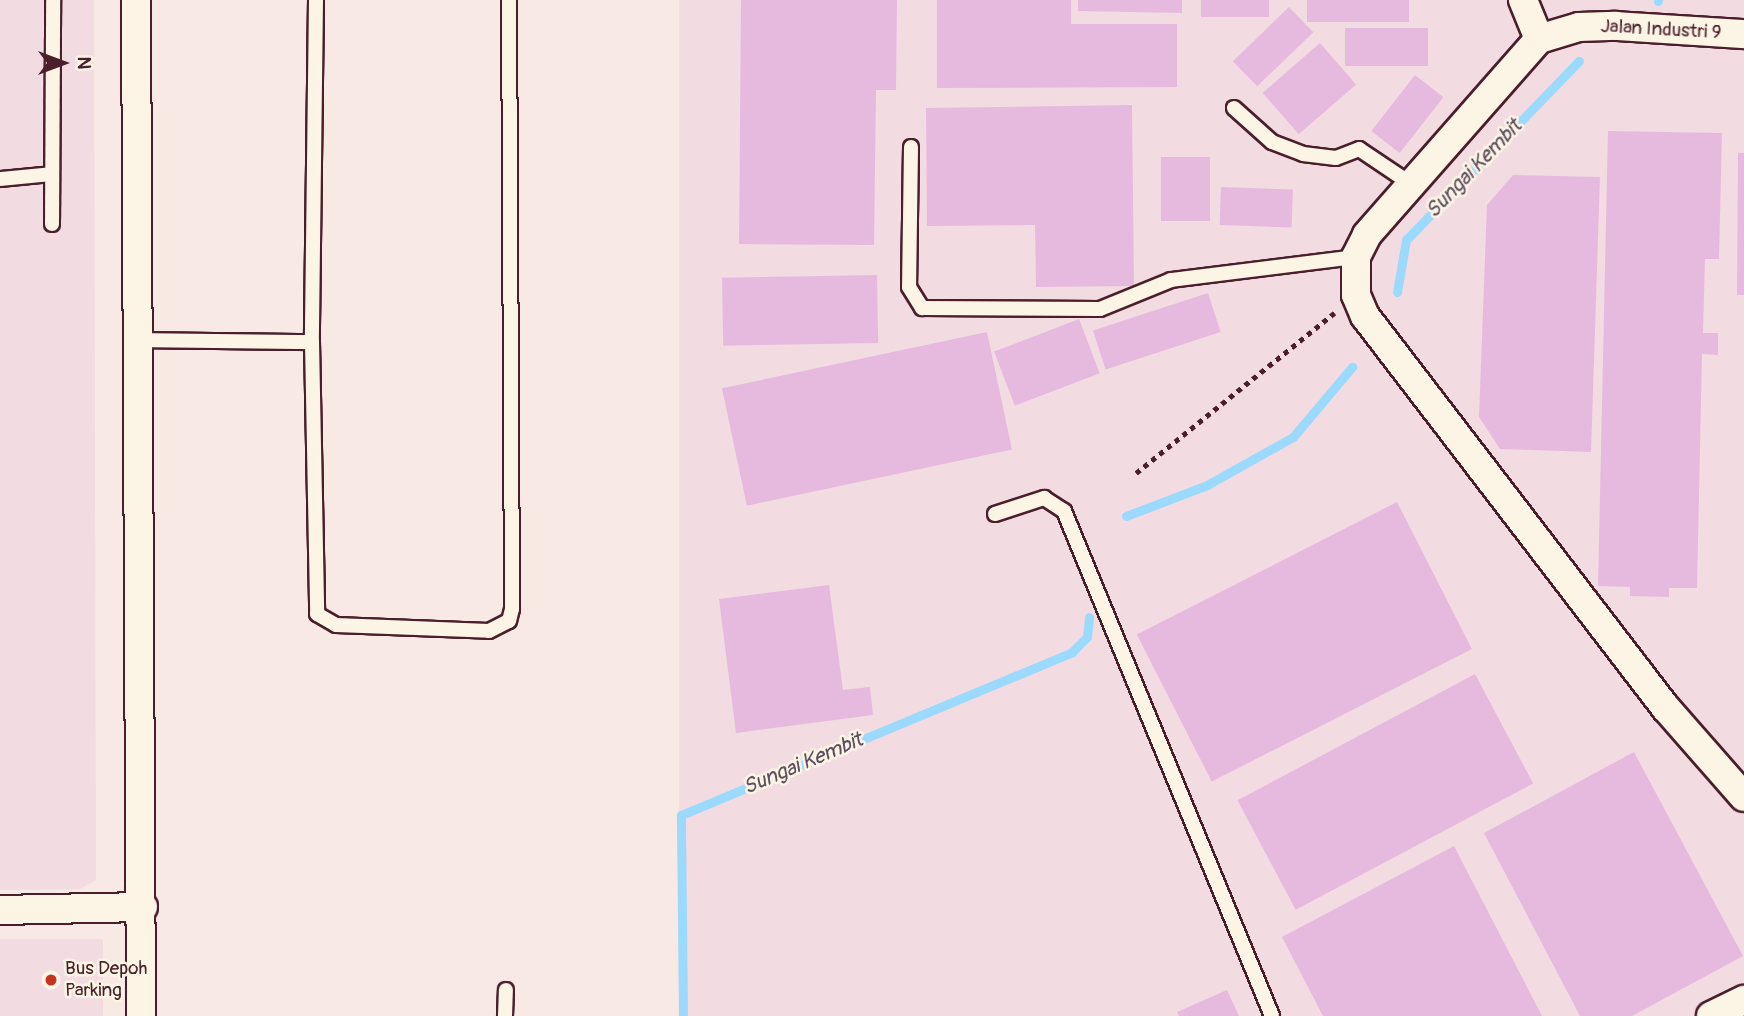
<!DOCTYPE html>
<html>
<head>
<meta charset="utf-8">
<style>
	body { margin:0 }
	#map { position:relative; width:1744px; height:1016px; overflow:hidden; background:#f8e9e4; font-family:Pangolin,sans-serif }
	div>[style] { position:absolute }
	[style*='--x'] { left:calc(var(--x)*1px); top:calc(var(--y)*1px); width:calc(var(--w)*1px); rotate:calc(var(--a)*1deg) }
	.built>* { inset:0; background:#f3dbe2; transform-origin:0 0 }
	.stream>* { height:9px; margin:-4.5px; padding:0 4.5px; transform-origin:4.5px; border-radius:4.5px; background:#9cdafd }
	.building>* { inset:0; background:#e6bade; transform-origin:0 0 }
	.path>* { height:4.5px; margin-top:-2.25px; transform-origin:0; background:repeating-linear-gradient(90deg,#4a1f2b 0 5px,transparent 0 10px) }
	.roads { filter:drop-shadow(2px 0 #4a1f2b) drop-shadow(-2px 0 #4a1f2b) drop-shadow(0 2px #4a1f2b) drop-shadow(0 -2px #4a1f2b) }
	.service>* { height:14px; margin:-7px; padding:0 7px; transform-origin:7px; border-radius:7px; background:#fcf5e5 }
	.minor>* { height:28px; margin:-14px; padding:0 14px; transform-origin:14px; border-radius:14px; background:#fcf5e5 }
	.dots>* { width:19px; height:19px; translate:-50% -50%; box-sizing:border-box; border:4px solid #fcf5e5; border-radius:50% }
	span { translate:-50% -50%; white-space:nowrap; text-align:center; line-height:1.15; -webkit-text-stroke:5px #fcf5e5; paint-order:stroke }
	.street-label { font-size:19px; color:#4a1f2b }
	.poi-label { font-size:19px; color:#4a1f2b }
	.left { translate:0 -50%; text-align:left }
	.water-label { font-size:21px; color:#5e4e60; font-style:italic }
	.north { position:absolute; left:28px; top:28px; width:70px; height:70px; -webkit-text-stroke:5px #fcf5e5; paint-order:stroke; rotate:90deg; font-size:19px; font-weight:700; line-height:28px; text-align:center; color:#4a1f2b }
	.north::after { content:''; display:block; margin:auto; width:24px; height:32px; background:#4a1f2b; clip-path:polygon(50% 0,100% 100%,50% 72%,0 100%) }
</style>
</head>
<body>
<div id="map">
	<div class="built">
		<div style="clip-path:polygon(0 0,94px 0,96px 880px,80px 889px,0 890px)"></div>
		<div style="left:679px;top:0;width:1065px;height:1016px"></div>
		<div style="left:0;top:939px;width:103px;height:77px"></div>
	</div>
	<div class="stream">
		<div style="--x:1658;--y:1;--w:1;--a:-90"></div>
		<div style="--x:1397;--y:292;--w:53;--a:-80.2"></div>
		<div style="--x:1406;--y:240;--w:249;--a:-46"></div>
		<div style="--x:1126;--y:516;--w:87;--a:-20.9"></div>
		<div style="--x:1207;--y:485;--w:98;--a:-29.2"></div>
		<div style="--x:1293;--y:437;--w:92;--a:-49.9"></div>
		<div style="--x:683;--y:1016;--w:201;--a:-90.6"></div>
		<div style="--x:681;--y:815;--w:424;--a:-22.6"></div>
		<div style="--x:1072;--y:652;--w:21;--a:-45"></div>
		<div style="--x:1087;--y:637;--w:20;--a:-84"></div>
	</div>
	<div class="building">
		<div style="clip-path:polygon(741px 0,897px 0,896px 90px,876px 90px,874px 245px,739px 244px)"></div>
		<div style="clip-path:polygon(937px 0,1071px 0,1071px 24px,1177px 24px,1177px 87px,937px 88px)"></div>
		<div style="clip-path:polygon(1078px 0,1182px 0,1182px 13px,1078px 11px)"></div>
		<div style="left:1201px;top:0;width:68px;height:17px"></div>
		<div style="left:1307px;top:0;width:102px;height:22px"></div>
		<div style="left:1289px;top:7px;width:35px;height:78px;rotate:46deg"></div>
		<div style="left:1428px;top:28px;width:38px;height:83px;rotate:90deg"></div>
		<div style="left:1320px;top:43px;width:55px;height:76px;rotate:49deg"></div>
		<div style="left:1415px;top:75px;width:36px;height:71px;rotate:38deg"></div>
		<div style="clip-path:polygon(1132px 105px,1134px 286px,1036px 287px,1035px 225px,927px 226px,926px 108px)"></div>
		<div style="clip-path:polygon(1608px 131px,1722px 133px,1719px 259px,1705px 259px,1703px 333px,1718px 333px,1718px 355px,1702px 354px,1697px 588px,1669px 588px,1669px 597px,1630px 596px,1630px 587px,1598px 586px)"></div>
		<div style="clip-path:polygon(1738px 153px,1744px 153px,1744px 295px,1737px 295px)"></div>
		<div style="left:1161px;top:157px;width:49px;height:64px"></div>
		<div style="clip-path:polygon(1513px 175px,1600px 177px,1591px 452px,1500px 449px,1479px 417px,1487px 205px)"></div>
		<div style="left:1221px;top:187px;width:72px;height:38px;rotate:2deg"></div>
		<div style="left:877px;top:275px;width:68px;height:155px;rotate:89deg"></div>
		<div style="left:1208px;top:293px;width:41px;height:121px;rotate:72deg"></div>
		<div style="left:1079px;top:319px;width:58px;height:91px;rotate:69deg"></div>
		<div style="left:987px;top:332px;width:120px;height:271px;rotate:78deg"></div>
		<div style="left:1397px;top:502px;width:165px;height:292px;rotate:63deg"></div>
		<div style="clip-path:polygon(829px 585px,843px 690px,870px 687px,873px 715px,736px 733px,719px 599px)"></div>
		<div style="left:1475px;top:674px;width:124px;height:269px;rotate:62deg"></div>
		<div style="clip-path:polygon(1634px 752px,1743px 956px,1632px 1016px,1580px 1016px,1484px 833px)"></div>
		<div style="clip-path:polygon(1454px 846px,1542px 1016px,1323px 1016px,1282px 937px)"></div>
		<div style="clip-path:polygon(1227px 990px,1239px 1016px,1179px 1016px,1177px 1012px)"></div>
	</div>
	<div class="path">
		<div style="--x:1136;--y:473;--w:255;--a:-38.9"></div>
	</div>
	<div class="roads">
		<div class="service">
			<div style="--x:316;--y:0;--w:342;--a:90.7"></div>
			<div style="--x:312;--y:342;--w:272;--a:88.9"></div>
			<div style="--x:317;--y:614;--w:22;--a:30"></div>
			<div style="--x:336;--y:625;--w:153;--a:2.2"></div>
			<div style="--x:489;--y:631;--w:22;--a:-27"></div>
			<div style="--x:509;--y:621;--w:12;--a:-76"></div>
			<div style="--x:512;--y:609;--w:609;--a:-90.28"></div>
			<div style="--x:1234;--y:108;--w:51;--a:41.8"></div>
			<div style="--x:1272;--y:142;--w:33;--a:21"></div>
			<div style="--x:1303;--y:154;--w:33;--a:7"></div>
			<div style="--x:1336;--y:158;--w:25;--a:-21"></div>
			<div style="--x:1359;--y:149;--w:63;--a:33.9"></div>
			<div style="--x:911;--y:147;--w:140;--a:90.8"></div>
			<div style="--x:909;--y:287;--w:25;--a:58"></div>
			<div style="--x:922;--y:308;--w:178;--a:0.3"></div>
			<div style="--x:1100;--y:309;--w:77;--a:-22.2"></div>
			<div style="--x:1171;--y:280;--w:186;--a:-7.1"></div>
			<div style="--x:0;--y:179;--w:52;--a:-5.5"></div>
			<div style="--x:52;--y:224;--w:224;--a:-89.7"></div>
			<div style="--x:138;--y:340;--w:174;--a:0.7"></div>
			<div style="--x:995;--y:514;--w:52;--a:-18.1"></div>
			<div style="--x:1044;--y:498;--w:24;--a:33"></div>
			<div style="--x:1064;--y:511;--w:546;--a:67.61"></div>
			<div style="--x:505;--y:1016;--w:26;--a:-88"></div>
		</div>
		<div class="minor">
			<div style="--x:136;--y:0;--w:1016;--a:89.72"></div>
			<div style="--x:1523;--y:0;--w:42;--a:67.7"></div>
			<div style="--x:1539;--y:39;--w:261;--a:131.3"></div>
			<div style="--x:1367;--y:235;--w:25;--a:117"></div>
			<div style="--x:1356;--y:257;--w:38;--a:90"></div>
			<div style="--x:1356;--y:295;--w:23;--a:67"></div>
			<div style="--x:1365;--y:316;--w:494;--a:52.5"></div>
			<div style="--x:1666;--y:708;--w:118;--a:48.8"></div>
			<div style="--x:1539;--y:39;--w:42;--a:-16.7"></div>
			<div style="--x:1579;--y:27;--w:37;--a:-2"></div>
			<div style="--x:1616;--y:26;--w:128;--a:3.6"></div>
			<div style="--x:0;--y:910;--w:143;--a:-1.2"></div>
			<div style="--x:1711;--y:1016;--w:37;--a:-26"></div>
		</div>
	</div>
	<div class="dots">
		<div style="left:51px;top:980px;background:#c8321e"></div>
	</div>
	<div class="street-label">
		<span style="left:1661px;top:30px;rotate:3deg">Jalan Industri 9</span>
	</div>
	<div class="poi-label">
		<span class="left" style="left:65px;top:980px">Bus Depoh<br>Parking</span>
	</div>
	<div class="water-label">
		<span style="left:1474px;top:169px;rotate:-46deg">Sungai Kembit</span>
		<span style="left:803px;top:764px;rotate:-23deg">Sungai Kembit</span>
	</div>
	<div class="north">N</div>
</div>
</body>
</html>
